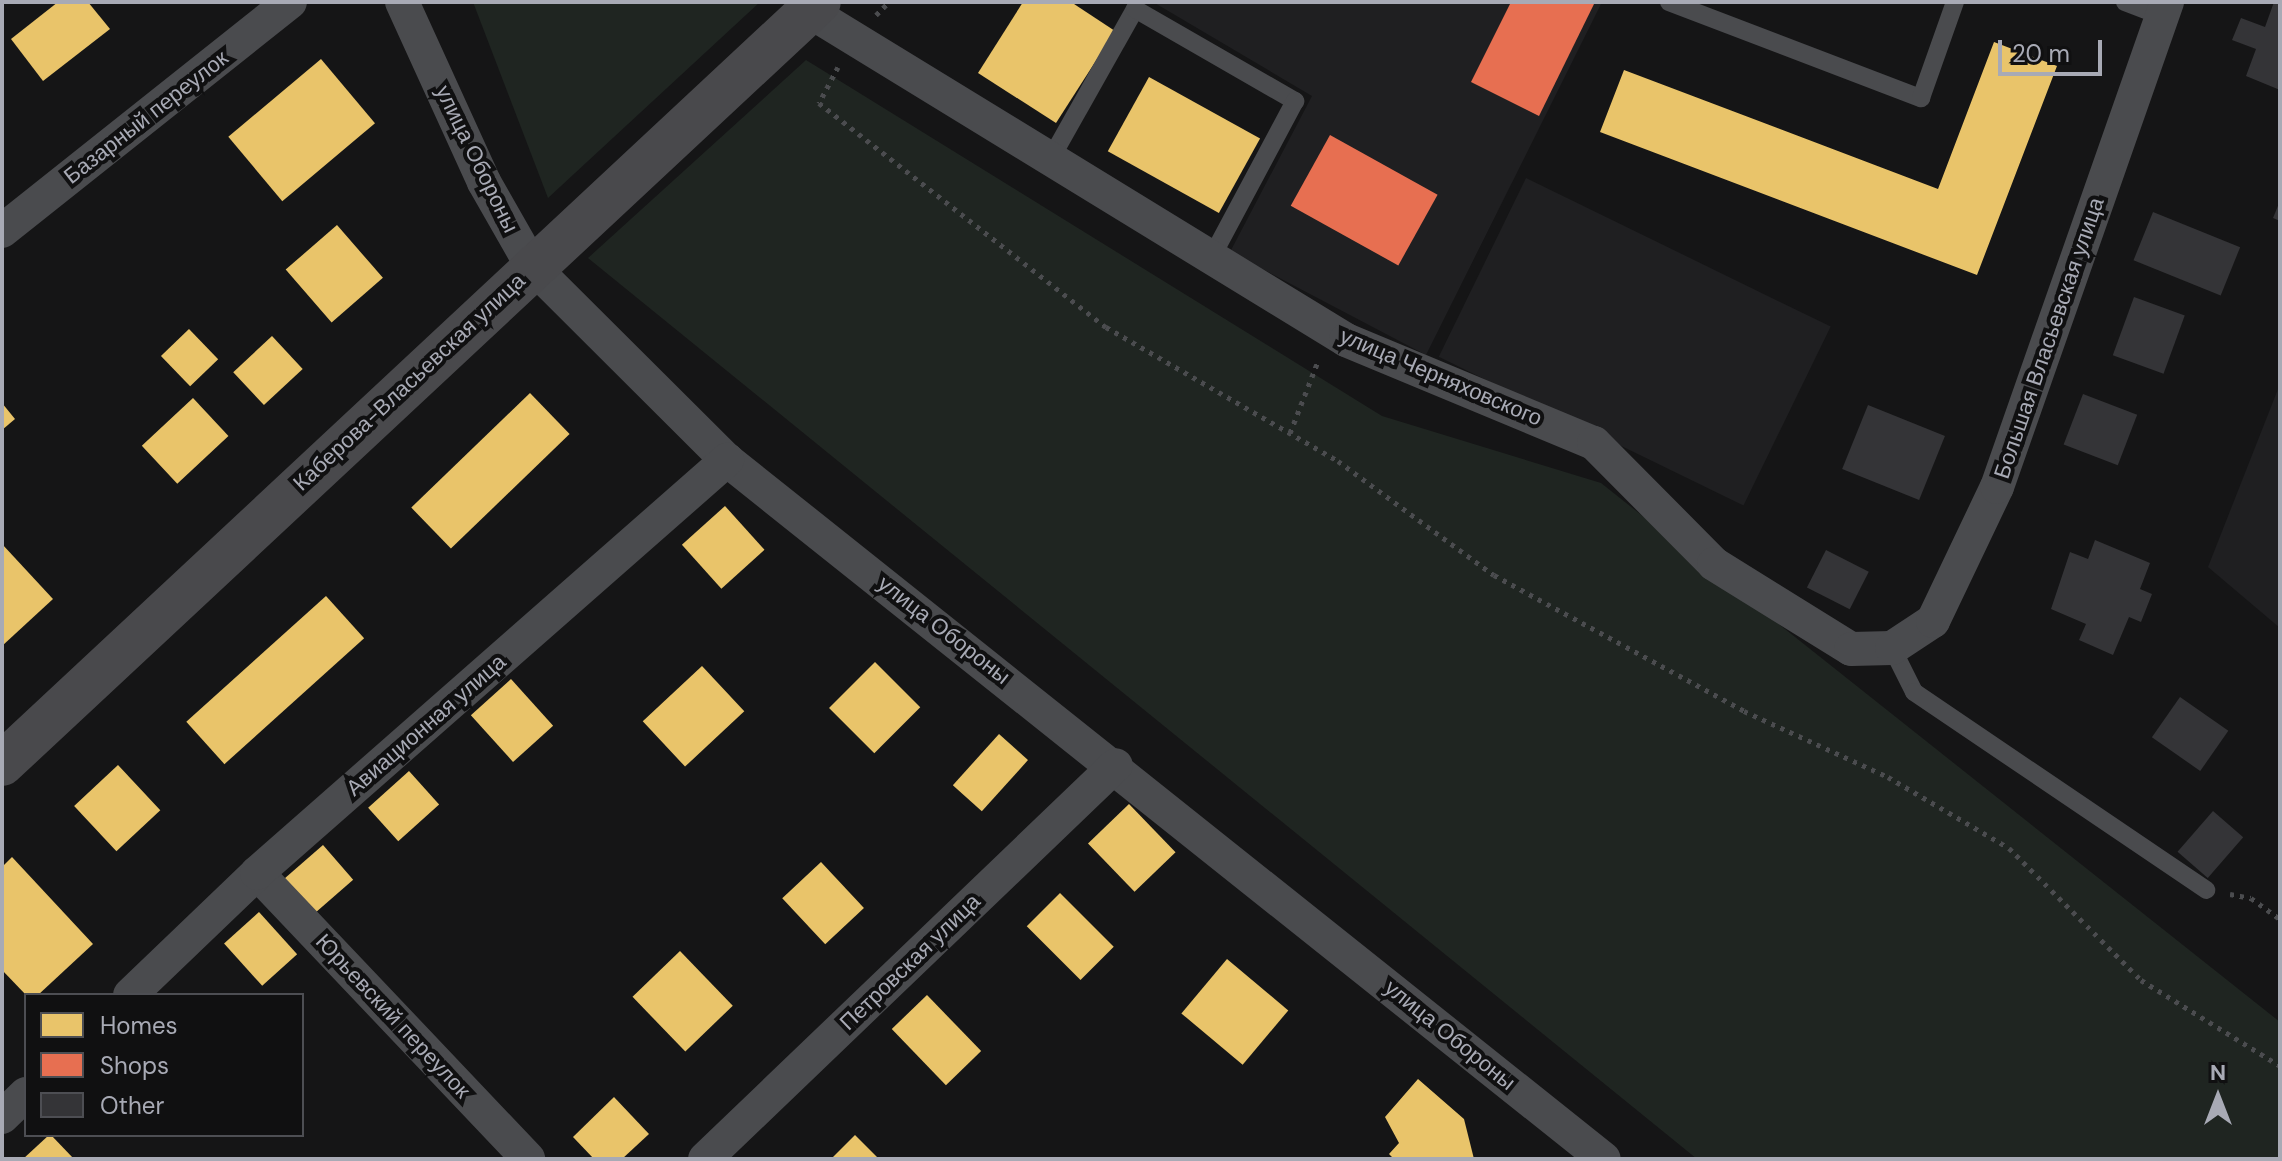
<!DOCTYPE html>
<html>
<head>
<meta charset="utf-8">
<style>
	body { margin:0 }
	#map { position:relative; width:2282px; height:1161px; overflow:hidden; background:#151516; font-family:"DM Sans",sans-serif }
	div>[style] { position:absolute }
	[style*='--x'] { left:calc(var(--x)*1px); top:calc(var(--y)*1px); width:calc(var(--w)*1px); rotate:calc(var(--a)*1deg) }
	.built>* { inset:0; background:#1f1f21; transform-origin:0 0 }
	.green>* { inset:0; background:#1f2521 }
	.homes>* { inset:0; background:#e9c46a; transform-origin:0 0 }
	.shops>* { inset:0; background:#e76f51; transform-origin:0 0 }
	.building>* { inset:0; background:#343437; transform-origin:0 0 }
	.path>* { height:5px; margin-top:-2.5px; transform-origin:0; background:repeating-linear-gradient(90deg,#4b4c4f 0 4px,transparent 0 10px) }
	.service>* { height:18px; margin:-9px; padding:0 9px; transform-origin:9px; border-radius:9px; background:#4a4b4e }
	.minor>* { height:34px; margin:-17px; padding:0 17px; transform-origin:17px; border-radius:17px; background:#4a4b4e }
	.secondary>* { height:44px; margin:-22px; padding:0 22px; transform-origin:22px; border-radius:22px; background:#49494c }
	span { translate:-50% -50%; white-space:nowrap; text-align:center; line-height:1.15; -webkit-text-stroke:8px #101011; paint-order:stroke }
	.street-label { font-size:22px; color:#a8aab5 }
	.frame { position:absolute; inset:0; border:4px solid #a8aab5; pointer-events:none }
	.legend { position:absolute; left:24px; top:993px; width:280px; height:144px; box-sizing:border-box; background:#101011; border:2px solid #4d4e53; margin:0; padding:10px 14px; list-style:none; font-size:24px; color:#a8aab5 }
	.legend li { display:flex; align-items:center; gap:16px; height:40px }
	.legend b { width:40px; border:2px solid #4d4e53 }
	.north { position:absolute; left:2178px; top:1057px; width:80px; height:80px; -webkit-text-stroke:6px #101011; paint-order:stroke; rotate:0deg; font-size:22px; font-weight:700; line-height:32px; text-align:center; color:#a8aab5 }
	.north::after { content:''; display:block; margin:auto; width:28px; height:36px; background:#a8aab5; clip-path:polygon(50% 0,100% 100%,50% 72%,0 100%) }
	.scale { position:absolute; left:1998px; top:40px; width:104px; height:36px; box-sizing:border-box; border:4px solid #a8aab5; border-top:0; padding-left:10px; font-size:24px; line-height:28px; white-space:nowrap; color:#a8aab5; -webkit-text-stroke:6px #101011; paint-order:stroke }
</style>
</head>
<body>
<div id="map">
	<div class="built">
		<div style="clip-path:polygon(1153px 2px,1602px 2px,1426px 355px,1230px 252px,1312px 96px)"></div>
		<div style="left:1526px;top:178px;width:339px;height:199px;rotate:26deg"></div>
		<div style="clip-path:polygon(2280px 384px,2280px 628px,2208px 567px)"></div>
	</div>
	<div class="green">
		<div style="clip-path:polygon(473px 2px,760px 2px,548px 198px)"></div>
		<div style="clip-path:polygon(806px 60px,1382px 416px,1601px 483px,2280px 1022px,2280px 1159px,1697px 1159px,588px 258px)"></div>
	</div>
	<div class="homes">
		<div style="clip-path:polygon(58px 2px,88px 2px,110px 29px,43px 81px,11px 39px)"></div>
		<div style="clip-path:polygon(1023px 2px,1071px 2px,1115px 31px,1056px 123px,978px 73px)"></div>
		<div style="clip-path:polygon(1994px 42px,2057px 66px,1977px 275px,1600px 132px,1624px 70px,1938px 189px)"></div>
		<div style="left:321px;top:59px;width:84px;height:121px;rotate:50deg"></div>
		<div style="left:1149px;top:77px;width:127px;height:85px;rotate:29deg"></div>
		<div style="left:337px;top:225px;width:70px;height:68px;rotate:49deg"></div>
		<div style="left:189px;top:329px;width:42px;height:39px;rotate:46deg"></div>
		<div style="left:272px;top:336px;width:45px;height:53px;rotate:47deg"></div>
		<div style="left:530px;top:393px;width:57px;height:165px;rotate:46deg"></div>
		<div style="left:193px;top:398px;width:52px;height:70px;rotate:47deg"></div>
		<div style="clip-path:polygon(2px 403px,15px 419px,2px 430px)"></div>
		<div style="left:725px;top:506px;width:59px;height:58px;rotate:48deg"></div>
		<div style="clip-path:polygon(2px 544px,53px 599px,2px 646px)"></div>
		<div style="left:326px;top:596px;width:57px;height:188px;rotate:48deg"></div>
		<div style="left:875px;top:662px;width:64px;height:65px;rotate:45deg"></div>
		<div style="left:702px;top:666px;width:62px;height:81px;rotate:47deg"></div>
		<div style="left:511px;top:679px;width:63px;height:54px;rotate:48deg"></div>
		<div style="left:999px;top:734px;width:39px;height:69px;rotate:42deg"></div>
		<div style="left:118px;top:765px;width:62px;height:60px;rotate:47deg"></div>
		<div style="left:409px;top:771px;width:45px;height:55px;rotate:48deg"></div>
		<div style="left:1129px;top:804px;width:67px;height:57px;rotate:46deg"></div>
		<div style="left:323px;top:845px;width:46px;height:54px;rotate:49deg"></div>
		<div style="clip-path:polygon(12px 857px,93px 944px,38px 995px,26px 995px,2px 970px,2px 867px)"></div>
		<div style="left:821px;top:862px;width:63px;height:53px;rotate:47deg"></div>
		<div style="left:1060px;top:893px;width:76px;height:47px;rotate:45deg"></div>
		<div style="left:259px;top:912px;width:57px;height:47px;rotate:48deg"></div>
		<div style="left:680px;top:951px;width:76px;height:66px;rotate:46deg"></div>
		<div style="left:1227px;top:959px;width:80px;height:71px;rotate:40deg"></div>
		<div style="left:927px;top:995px;width:78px;height:49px;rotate:46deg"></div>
		<div style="clip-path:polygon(1418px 1079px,1464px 1119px,1474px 1159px,1394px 1159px,1389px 1154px,1399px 1143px,1385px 1117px)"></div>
		<div style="clip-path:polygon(614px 1097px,649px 1134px,622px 1159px,594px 1159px,573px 1137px)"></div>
		<div style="clip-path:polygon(51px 1135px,74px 1159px,23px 1159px,49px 1135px)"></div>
		<div style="clip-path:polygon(855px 1135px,879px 1159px,831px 1159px)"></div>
	</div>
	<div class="shops">
		<div style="clip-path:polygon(1511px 2px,1595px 2px,1539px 116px,1471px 82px)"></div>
		<div style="left:1330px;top:135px;width:123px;height:81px;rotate:29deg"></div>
	</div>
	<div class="building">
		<div style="clip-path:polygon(2274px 2px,2280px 2px,2280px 90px,2246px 76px,2256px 49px,2232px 40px,2241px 18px,2265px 27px)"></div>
		<div style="clip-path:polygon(2280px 201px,2280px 221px,2273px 218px)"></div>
		<div style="left:2153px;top:212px;width:94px;height:52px;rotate:22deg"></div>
		<div style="left:2134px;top:297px;width:54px;height:62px;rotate:20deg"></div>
		<div style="left:2083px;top:394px;width:58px;height:54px;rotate:21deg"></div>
		<div style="left:1868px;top:405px;width:83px;height:69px;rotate:22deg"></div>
		<div style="clip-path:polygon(2095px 540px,2150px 563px,2140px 589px,2152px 594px,2141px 622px,2129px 617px,2113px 655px,2079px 640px,2086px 624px,2051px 609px,2070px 552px,2088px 559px)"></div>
		<div style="left:1826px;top:550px;width:48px;height:42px;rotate:27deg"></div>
		<div style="left:2180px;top:697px;width:59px;height:49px;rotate:35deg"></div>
		<div style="left:2213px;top:811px;width:40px;height:54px;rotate:41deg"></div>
	</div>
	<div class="path">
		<div style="--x:876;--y:15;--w:18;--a:-45"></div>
		<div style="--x:838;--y:67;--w:41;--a:117.8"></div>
		<div style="--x:819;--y:103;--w:364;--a:38"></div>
		<div style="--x:1106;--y:327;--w:268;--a:30"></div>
		<div style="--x:1338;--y:461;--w:193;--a:36.2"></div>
		<div style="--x:1494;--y:575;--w:285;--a:28.5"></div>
		<div style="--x:1744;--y:711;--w:158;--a:24.6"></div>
		<div style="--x:1888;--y:777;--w:140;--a:30.4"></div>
		<div style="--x:2009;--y:848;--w:187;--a:45"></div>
		<div style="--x:2141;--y:980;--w:163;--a:31.7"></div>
		<div style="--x:1290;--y:433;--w:77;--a:-68.7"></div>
		<div style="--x:2230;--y:894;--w:21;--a:11"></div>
		<div style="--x:2251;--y:898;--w:36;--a:36"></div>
	</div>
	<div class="service">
		<div style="--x:1669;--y:2;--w:270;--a:20.9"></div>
		<div style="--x:1921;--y:98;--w:102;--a:-70.5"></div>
		<div style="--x:2125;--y:2;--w:40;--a:21"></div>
		<div style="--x:1050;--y:160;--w:173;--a:-60.6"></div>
		<div style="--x:1135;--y:9;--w:185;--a:29.9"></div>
		<div style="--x:1295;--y:101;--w:178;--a:118.1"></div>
		<div style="--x:1892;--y:648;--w:49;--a:63.4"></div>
		<div style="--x:1914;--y:692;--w:353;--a:34.1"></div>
	</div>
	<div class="minor">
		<div style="--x:402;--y:2;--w:198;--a:65.5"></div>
		<div style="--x:484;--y:182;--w:97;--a:60.3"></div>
		<div style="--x:532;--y:266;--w:275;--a:44.9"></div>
		<div style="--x:727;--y:460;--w:1121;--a:38.56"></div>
		<div style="--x:809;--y:11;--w:630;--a:31.49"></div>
		<div style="--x:1346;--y:340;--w:269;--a:22.6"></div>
		<div style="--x:1594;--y:443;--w:170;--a:45.2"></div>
		<div style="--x:1714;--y:564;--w:161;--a:31.8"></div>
		<div style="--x:1851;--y:649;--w:41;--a:-1.4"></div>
		<div style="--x:1892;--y:648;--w:49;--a:-33.4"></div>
		<div style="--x:1933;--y:621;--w:148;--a:-64.5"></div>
		<div style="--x:1997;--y:487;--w:514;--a:-70.68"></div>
		<div style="--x:2;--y:231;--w:368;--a:-38.5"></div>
		<div style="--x:257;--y:873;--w:394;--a:46.5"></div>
		<div style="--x:130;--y:995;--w:176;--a:-43.8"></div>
		<div style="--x:257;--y:873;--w:626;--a:-41.31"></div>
		<div style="--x:2;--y:1117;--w:33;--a:-44"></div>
		<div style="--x:705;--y:1159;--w:569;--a:-43.79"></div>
	</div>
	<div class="secondary">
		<div style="--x:2;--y:764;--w:1117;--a:-43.01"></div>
	</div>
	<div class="street-label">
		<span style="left:146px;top:117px;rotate:-38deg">Базарный переулок</span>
		<span style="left:477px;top:159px;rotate:64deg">улица Обороны</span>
		<span style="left:2049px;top:338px;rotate:-71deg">Большая Власьевская улица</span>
		<span style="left:1441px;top:377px;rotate:23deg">улица Черняховского</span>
		<span style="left:409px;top:382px;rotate:-43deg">Каберова-Власьевская улица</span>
		<span style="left:944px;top:630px;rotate:38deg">улица Обороны</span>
		<span style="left:426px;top:725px;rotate:-41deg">Авиационная улица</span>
		<span style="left:910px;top:962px;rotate:-44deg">Петровская улица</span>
		<span style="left:393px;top:1016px;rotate:47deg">Юрьевский переулок</span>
		<span style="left:1450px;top:1035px;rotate:39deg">улица Обороны</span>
	</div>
	<div class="frame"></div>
	<ul class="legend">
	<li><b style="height:22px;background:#e9c46a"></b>Homes</li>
	<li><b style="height:22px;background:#e76f51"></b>Shops</li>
	<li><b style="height:22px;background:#343437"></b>Other</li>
	</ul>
	<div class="north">N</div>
	<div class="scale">20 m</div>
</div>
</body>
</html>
